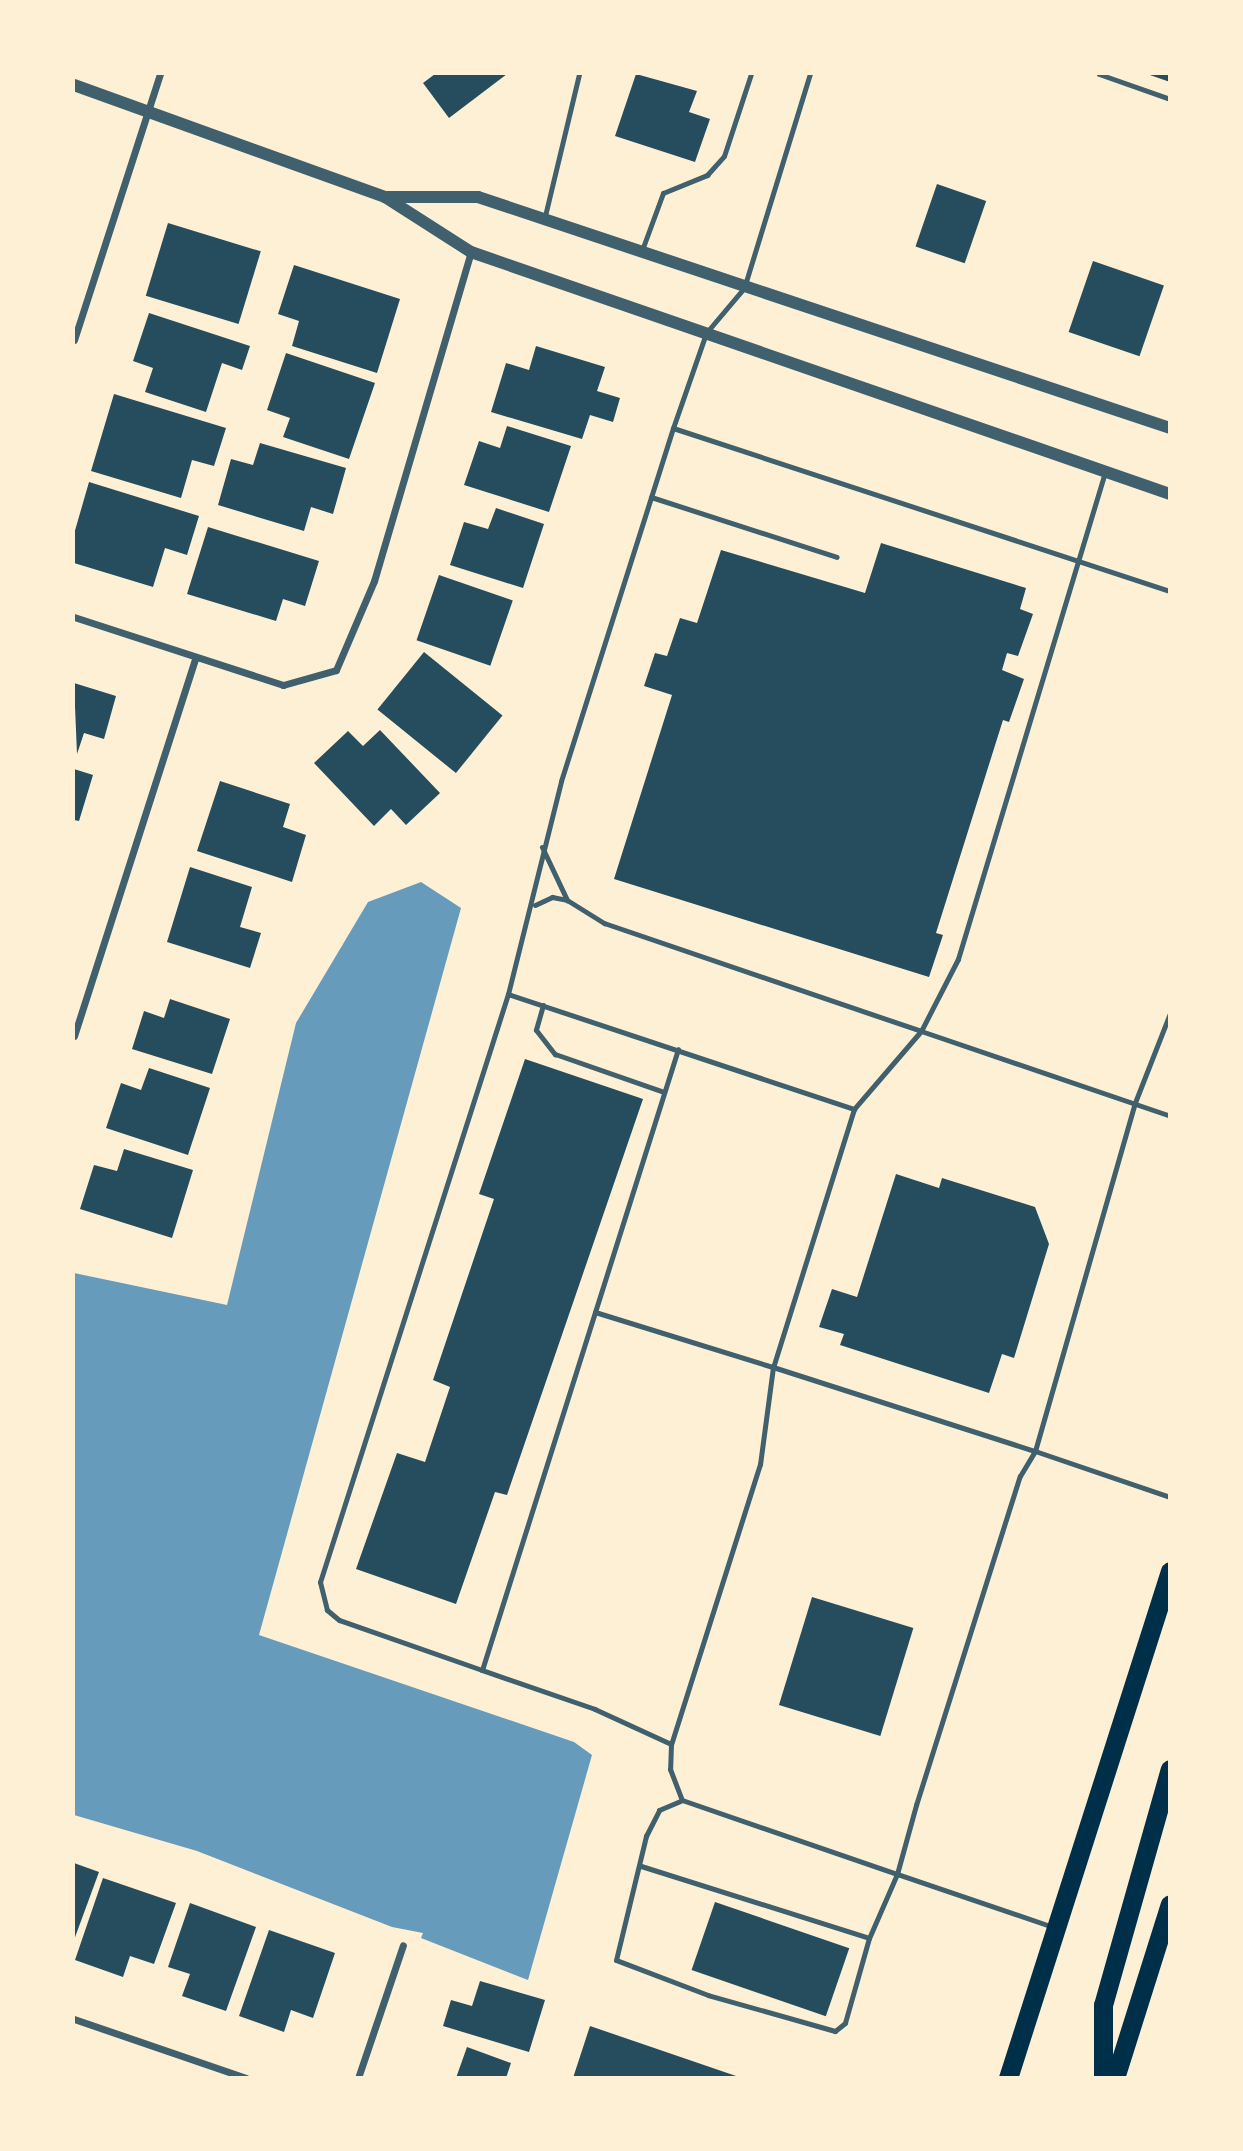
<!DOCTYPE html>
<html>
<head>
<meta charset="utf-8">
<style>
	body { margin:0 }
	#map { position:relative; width:1243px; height:2151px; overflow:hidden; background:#fdf0d5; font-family:Inter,sans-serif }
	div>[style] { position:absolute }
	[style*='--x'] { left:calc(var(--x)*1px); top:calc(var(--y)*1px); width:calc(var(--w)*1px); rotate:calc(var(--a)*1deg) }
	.water>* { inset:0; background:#669bbc }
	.building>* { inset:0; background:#264d5e; transform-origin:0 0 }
	.service>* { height:5px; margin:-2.5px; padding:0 2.5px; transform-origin:2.5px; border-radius:2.5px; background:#3f606c }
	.minor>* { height:7px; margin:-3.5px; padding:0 3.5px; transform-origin:3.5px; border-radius:3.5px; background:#3f606c }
	.tertiary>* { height:12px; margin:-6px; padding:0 6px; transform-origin:6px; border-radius:6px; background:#3f606c }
	.trunk>* { height:19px; margin:-9.5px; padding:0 9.5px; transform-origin:9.5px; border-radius:9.5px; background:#003049 }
	span { translate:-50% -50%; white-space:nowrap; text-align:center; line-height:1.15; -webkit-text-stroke:5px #fdf0d5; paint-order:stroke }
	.frame { position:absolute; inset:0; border:75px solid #fdf0d5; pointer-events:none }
</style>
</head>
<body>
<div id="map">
	<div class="water">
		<div style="clip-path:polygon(421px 882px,461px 908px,259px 1635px,574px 1742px,592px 1755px,528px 1980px,421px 1938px,423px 1933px,392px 1927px,197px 1851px,74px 1815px,74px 1273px,227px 1305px,296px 1023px,368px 902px)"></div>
	</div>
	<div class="building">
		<div style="clip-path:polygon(435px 74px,507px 74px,449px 118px,423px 83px)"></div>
		<div style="clip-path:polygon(636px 74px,697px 91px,689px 112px,710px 119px,695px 162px,615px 136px)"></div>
		<div style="clip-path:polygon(1147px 74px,1170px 74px,1170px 82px)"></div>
		<div style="left:937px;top:184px;width:52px;height:66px;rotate:19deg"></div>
		<div style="left:168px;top:223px;width:97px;height:76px;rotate:17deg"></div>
		<div style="left:1093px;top:261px;width:75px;height:75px;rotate:19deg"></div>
		<div style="clip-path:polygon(294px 265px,400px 299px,377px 373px,292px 346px,299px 321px,278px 314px)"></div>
		<div style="clip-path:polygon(149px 313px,250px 346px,242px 370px,222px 363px,206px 412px,145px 392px,153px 368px,133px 361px)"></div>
		<div style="clip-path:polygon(536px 346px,605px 367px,597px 391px,620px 398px,613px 422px,590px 415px,582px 439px,491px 412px,506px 363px,529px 370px)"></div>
		<div style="clip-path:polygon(286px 353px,375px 383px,349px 459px,283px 437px,290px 418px,267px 410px)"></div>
		<div style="clip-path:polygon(114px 394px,226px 428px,214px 466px,192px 460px,181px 498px,91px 471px)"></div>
		<div style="clip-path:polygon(507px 426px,571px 446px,549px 512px,464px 485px,479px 441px,500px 448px)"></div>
		<div style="clip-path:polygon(260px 443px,346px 468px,333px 514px,311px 507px,304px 531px,218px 505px,231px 459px,253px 465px)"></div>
		<div style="clip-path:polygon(89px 482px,199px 516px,187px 555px,165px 548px,153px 587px,74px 563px,74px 534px)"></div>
		<div style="clip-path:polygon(496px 508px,544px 524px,523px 588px,450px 565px,464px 522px,488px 529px)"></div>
		<div style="clip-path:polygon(208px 527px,319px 561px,305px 606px,283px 599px,276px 621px,187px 594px)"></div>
		<div style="clip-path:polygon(881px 543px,1026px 588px,1020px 609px,1033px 614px,1018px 656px,1007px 653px,1002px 670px,1024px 679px,1009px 722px,1003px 720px,936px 933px,943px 935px,929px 977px,614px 879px,672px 695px,644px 686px,655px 653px,667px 656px,680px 618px,697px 623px,721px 550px,865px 593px)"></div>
		<div style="left:439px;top:575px;width:78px;height:69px;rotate:19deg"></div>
		<div style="left:424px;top:652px;width:101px;height:74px;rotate:39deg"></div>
		<div style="clip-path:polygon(74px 683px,116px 696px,104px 739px,84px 733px,77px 754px)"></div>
		<div style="clip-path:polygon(380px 730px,440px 793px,406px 825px,391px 809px,374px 826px,314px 763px,348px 731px,363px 746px)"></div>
		<div style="clip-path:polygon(74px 769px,93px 775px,79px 821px,74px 820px)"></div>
		<div style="clip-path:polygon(220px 781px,290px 804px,283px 827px,306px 835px,292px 882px,197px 851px)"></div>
		<div style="clip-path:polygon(190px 867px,252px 887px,240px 927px,261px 933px,250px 968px,167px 942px)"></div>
		<div style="clip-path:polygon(170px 999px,230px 1019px,212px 1074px,132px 1049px,144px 1011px,164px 1018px)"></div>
		<div style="clip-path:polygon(525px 1059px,643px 1099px,507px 1495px,495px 1492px,456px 1604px,356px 1569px,397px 1453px,425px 1462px,450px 1387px,433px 1380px,494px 1199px,479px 1194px)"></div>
		<div style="clip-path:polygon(149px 1068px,210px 1088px,188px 1155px,106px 1128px,121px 1083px,141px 1090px)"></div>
		<div style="clip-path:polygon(124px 1149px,193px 1170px,172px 1238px,80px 1209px,94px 1165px,117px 1171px)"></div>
		<div style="clip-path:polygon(896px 1174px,939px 1188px,942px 1178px,1035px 1207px,1049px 1244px,1014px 1358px,1002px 1354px,989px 1393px,840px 1345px,844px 1334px,819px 1327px,832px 1289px,857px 1297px)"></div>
		<div style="left:812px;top:1597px;width:106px;height:113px;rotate:17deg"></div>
		<div style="clip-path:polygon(74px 1863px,99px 1872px,74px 1940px)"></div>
		<div style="clip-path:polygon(103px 1878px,176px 1903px,154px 1964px,130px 1956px,123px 1977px,75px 1960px)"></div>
		<div style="left:715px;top:1902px;width:142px;height:72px;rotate:19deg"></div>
		<div style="clip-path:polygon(190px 1903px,256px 1927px,226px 2011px,182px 1996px,190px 1974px,168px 1967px)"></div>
		<div style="clip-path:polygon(269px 1930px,335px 1953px,313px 2018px,291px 2010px,284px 2032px,239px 2016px)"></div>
		<div style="clip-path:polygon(480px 1981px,545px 2000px,529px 2052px,443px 2026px,451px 2000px,472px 2006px)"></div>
		<div style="clip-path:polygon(590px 2026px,739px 2077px,739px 2078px,573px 2078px)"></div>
		<div style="clip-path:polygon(467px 2047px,511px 2063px,506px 2078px,456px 2078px)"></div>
	</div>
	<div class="service">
		<div style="--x:1099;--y:74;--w:75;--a:19.4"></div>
		<div style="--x:544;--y:220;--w:150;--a:-76.5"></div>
		<div style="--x:642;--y:250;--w:61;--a:-69.8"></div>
		<div style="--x:663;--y:193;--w:48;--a:-22.2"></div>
		<div style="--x:707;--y:175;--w:25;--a:-48"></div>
		<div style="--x:724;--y:156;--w:86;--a:-71.8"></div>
		<div style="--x:673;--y:428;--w:523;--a:18.16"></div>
		<div style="--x:1105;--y:472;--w:509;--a:106.8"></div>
		<div style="--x:958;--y:959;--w:81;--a:117.2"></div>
		<div style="--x:921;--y:1031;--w:263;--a:18.8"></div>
		<div style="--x:651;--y:497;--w:195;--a:17.9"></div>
		<div style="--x:542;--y:847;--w:59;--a:64.7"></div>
		<div style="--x:567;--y:900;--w:44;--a:31.9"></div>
		<div style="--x:604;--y:923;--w:335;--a:18.8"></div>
		<div style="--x:921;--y:1031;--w:103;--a:130.7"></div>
		<div style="--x:854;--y:1109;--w:270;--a:107.4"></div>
		<div style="--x:773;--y:1367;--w:275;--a:17.8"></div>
		<div style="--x:1035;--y:1451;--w:360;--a:-74"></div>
		<div style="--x:1134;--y:1105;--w:99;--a:-68.6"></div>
		<div style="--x:535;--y:905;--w:19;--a:-25"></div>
		<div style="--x:552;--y:897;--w:15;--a:11"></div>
		<div style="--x:508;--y:994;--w:365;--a:18.4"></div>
		<div style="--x:543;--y:1005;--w:26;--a:106"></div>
		<div style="--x:536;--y:1030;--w:31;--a:52"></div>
		<div style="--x:555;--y:1054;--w:115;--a:19.2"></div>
		<div style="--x:595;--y:1312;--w:186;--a:17.2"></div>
		<div style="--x:773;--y:1367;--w:98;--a:97.6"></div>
		<div style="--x:760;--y:1464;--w:294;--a:107.6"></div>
		<div style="--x:671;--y:1744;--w:25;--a:92"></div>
		<div style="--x:670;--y:1769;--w:33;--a:69"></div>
		<div style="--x:682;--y:1800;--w:227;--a:19"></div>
		<div style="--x:897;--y:1874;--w:70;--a:113.6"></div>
		<div style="--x:869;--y:1938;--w:88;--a:105.8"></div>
		<div style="--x:845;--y:2023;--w:13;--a:141"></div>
		<div style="--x:835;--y:2031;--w:132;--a:-164.2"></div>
		<div style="--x:708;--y:1995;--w:98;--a:-159.2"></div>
		<div style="--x:616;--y:1960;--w:128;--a:-76.4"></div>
		<div style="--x:646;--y:1836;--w:29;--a:-63"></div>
		<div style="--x:659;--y:1810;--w:25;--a:-23"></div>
		<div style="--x:482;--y:1670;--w:151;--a:-160.7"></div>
		<div style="--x:339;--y:1620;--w:16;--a:-140"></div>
		<div style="--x:327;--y:1610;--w:29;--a:-104"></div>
		<div style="--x:320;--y:1582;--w:617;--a:-72.27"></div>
		<div style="--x:508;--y:994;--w:219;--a:-76"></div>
		<div style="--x:561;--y:781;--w:370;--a:-72.4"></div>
		<div style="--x:673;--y:428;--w:101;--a:-70.8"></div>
		<div style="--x:706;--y:333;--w:59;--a:-49.8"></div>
		<div style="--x:744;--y:288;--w:224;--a:-72.9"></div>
		<div style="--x:671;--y:1744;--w:84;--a:-155.3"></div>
		<div style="--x:595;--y:1709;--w:120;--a:-161"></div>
		<div style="--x:482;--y:1670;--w:651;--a:-72.48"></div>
		<div style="--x:641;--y:1866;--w:239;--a:17.5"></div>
		<div style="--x:1053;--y:1927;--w:165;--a:-161.2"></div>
		<div style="--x:897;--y:1874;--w:72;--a:-74.6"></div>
		<div style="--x:916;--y:1805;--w:345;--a:-72.5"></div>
		<div style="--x:1020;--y:1476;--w:29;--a:-59"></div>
		<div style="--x:1035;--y:1451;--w:143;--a:18.8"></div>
	</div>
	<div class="minor">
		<div style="--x:74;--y:340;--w:280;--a:-72.1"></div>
		<div style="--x:74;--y:617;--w:220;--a:18"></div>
		<div style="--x:283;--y:685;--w:55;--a:-15.8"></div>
		<div style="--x:336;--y:670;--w:97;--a:-66.9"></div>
		<div style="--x:374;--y:581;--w:343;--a:-73.6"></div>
		<div style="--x:74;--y:1036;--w:395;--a:-72.2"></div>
		<div style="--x:74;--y:2019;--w:182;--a:18.9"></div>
		<div style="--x:358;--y:2078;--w:140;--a:-71.3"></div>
	</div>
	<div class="tertiary">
		<div style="--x:74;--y:85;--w:331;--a:19.8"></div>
		<div style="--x:385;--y:197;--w:102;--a:32.6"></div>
		<div style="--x:471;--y:252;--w:740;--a:19.1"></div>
		<div style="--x:385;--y:197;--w:93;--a:0"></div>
		<div style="--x:478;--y:197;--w:730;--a:18.46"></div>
	</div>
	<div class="trunk">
		<div style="--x:1008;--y:2078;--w:532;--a:-72.28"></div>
		<div style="--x:1103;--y:2078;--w:73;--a:-90"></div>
		<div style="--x:1103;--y:2005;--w:245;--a:-74.2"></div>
		<div style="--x:1115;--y:2078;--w:182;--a:-72.5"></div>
	</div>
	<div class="frame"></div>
</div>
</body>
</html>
